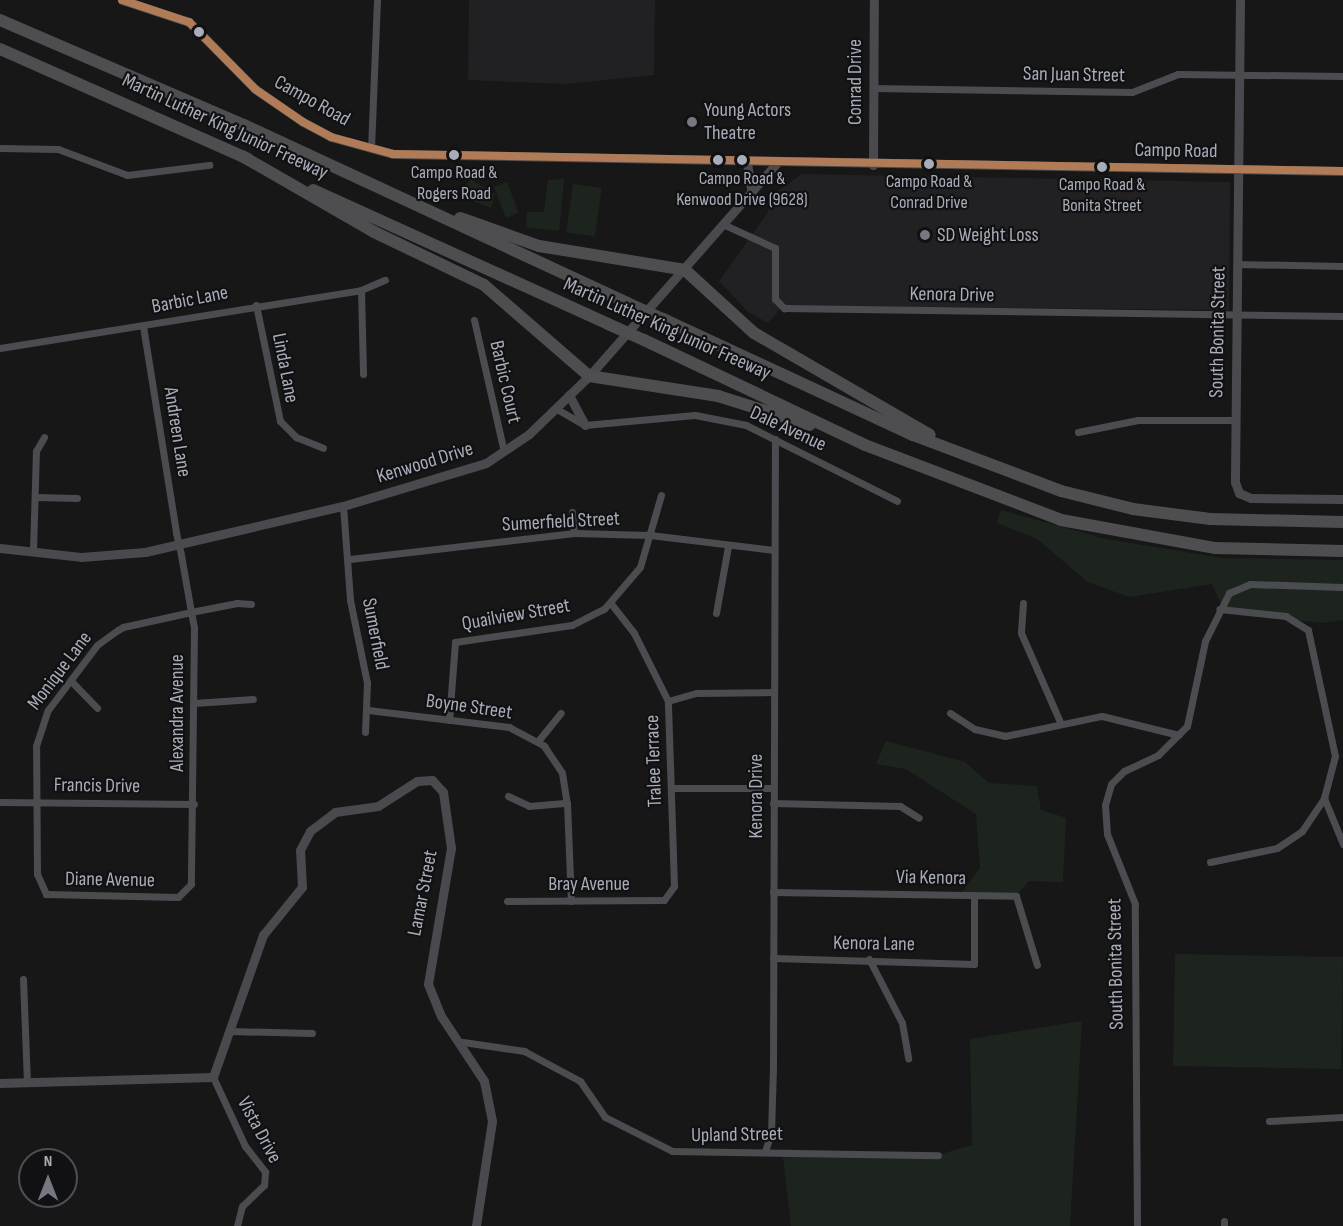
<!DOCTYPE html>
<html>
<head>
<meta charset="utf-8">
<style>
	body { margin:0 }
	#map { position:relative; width:1343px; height:1226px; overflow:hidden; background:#171717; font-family:"Sofia Sans Condensed",sans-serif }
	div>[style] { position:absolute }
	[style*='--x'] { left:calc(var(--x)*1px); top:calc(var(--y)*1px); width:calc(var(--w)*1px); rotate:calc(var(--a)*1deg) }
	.built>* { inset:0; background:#212123 }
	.green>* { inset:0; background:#1d241e; transform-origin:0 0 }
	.street>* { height:7px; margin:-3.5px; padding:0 3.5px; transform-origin:3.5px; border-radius:3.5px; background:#4b4c50 }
	.secondary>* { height:9px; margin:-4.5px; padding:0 4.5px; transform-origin:4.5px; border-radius:4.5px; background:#4a4a4e }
	.highway>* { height:12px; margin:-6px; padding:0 6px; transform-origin:6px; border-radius:6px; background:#4e4e51 }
	.highway-bridge>* { height:12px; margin:-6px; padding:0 6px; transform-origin:6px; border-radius:6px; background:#4e4e51 }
	.bus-1>* { height:8px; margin:-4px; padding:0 4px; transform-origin:4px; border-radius:4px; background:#b07c57 }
	.dots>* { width:16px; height:16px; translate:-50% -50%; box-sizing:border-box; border:3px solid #111113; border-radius:50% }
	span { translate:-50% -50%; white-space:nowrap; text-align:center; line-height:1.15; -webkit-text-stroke:4.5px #111113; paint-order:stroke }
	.bus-label { font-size:18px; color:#a8adb8 }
	.street-label { font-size:20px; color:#a8adb8 }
	.poi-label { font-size:20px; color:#a8adb8 }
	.left { translate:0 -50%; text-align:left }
	.north { position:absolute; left:18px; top:1148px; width:60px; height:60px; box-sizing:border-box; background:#111113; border:2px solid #4d4f55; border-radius:50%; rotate:0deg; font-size:16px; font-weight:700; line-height:24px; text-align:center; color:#a8adb8 }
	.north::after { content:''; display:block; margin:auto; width:21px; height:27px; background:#757880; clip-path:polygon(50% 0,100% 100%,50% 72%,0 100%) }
</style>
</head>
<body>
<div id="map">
	<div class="built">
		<div style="clip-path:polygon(469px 0,655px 0,654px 75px,566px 84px,468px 80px)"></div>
		<div style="clip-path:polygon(802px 174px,1230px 182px,1229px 310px,783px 306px,768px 323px,748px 312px,719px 281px,768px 212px,768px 198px)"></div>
	</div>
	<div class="green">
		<div style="clip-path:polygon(470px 179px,495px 194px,491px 208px,461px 196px)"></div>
		<div style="clip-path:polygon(564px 179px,559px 231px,526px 227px,527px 212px,544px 212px,548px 180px)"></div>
		<div style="left:507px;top:182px;width:33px;height:14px;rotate:69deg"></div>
		<div style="left:573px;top:184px;width:29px;height:49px;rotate:8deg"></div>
		<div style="clip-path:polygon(1001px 510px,1106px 539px,1223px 558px,1343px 560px,1343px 620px,1322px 623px,1225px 612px,1212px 584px,1129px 597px,1088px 582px,1037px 539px,997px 523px)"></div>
		<div style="clip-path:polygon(886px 741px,965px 762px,989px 783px,1037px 786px,1041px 810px,1066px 818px,1063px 882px,1029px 881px,1016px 896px,960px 895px,980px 868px,976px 814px,906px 769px,876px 764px)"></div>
		<div style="left:1175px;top:954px;width:168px;height:112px;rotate:1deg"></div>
		<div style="clip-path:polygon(1082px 1021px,1070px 1226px,791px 1226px,782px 1149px,938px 1155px,972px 1145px,970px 1039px)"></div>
	</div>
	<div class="street">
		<div style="--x:873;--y:88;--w:259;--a:0.9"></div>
		<div style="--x:1132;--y:92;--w:49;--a:-21.4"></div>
		<div style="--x:1178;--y:74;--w:165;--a:0.7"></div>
		<div style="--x:0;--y:148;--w:58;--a:1"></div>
		<div style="--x:58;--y:149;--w:74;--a:20.6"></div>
		<div style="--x:127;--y:175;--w:83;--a:-7"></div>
		<div style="--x:371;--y:149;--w:149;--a:-87.7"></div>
		<div style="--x:727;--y:226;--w:53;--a:24.6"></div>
		<div style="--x:775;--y:248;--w:51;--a:90"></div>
		<div style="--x:775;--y:299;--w:13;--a:45"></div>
		<div style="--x:784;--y:308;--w:559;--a:0.82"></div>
		<div style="--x:1237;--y:264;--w:106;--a:1.1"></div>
		<div style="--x:361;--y:290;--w:84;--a:88.6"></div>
		<div style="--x:256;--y:305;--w:118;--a:78.3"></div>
		<div style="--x:280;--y:421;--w:23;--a:45"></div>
		<div style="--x:296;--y:437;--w:29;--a:22"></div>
		<div style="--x:474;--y:320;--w:135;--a:77.2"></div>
		<div style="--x:143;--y:326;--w:210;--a:80.9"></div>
		<div style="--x:176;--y:533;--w:23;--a:77"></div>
		<div style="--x:181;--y:555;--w:58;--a:80"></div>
		<div style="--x:191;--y:612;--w:16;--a:79"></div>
		<div style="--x:194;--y:628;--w:256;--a:90.7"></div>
		<div style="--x:191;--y:884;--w:18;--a:135"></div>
		<div style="--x:178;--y:897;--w:132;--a:-178.7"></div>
		<div style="--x:46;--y:894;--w:22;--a:-114"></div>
		<div style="--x:37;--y:874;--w:128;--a:-90.4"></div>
		<div style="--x:36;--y:746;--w:38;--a:-72"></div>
		<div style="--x:48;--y:710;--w:81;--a:-53"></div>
		<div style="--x:97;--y:645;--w:26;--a:-36"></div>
		<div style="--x:118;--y:630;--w:6;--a:-31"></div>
		<div style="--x:123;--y:627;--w:70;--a:-12.4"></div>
		<div style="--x:191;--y:612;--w:47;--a:-11.1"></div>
		<div style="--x:237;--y:603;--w:14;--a:4"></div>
		<div style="--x:0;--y:348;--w:366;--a:-9.1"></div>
		<div style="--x:361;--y:290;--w:26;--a:-23"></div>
		<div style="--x:555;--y:408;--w:34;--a:30"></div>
		<div style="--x:585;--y:425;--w:110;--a:-5.2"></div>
		<div style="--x:695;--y:415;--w:52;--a:11.1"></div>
		<div style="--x:746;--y:425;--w:169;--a:26.7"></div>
		<div style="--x:1078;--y:432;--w:61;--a:-11.3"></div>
		<div style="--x:1138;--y:420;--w:97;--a:0"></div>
		<div style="--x:36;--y:497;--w:41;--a:1.4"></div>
		<div style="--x:343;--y:506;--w:94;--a:85.7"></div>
		<div style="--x:350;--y:600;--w:85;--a:78.4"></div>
		<div style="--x:367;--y:683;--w:49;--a:92.3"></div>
		<div style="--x:572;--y:512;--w:21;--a:85"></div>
		<div style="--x:33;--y:551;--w:100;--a:-88.3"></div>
		<div style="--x:36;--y:451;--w:16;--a:-60"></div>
		<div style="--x:350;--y:559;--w:226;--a:-6.6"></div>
		<div style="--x:574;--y:533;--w:76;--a:1.5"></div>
		<div style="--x:650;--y:535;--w:125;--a:6.9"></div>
		<div style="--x:1023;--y:603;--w:30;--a:94"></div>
		<div style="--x:1021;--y:633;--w:99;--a:66.3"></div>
		<div style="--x:716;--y:613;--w:68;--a:-79.8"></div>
		<div style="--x:72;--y:682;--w:36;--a:46"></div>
		<div style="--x:668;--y:701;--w:29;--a:-16"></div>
		<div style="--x:696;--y:693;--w:77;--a:-0.7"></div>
		<div style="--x:194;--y:703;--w:59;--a:-3.9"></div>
		<div style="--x:368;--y:710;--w:142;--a:6.9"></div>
		<div style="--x:509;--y:727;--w:40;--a:28"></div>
		<div style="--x:544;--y:746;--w:32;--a:56"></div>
		<div style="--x:562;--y:773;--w:30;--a:81"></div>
		<div style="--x:567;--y:803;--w:98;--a:87.7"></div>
		<div style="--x:950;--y:713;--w:30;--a:33"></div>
		<div style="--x:975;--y:729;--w:31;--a:13"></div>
		<div style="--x:1005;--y:736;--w:99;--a:-11.7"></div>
		<div style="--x:1102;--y:716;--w:79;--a:13.9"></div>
		<div style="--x:449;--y:720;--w:78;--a:-85.6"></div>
		<div style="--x:455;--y:642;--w:118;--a:-8.3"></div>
		<div style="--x:572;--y:625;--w:36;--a:-27"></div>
		<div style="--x:604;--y:609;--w:55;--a:-49.4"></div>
		<div style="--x:640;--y:567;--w:75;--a:-73.7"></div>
		<div style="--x:538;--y:741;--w:36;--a:-51"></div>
		<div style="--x:672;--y:788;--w:101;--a:0"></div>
		<div style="--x:508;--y:796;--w:23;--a:25"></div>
		<div style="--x:529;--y:806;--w:38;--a:-5"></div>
		<div style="--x:1324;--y:798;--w:50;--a:67.6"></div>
		<div style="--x:0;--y:802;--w:194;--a:0.6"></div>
		<div style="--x:773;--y:803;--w:127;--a:1.4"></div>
		<div style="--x:900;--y:806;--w:22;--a:32"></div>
		<div style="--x:1210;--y:862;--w:68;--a:-11.8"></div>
		<div style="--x:1277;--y:848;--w:30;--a:-34"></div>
		<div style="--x:1302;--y:831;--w:40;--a:-56"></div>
		<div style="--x:1324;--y:798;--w:43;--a:-75.3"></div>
		<div style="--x:1335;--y:756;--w:129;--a:-102.1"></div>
		<div style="--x:1308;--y:630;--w:26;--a:-148"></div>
		<div style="--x:1286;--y:616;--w:67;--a:-174"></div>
		<div style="--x:773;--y:892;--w:243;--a:0.9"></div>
		<div style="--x:1016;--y:896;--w:72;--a:73.1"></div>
		<div style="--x:507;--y:901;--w:157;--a:-0.4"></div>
		<div style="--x:664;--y:900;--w:17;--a:-54"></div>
		<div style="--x:674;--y:886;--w:185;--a:-91.9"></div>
		<div style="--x:668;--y:701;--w:76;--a:-116.6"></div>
		<div style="--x:634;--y:633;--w:37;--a:-128"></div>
		<div style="--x:773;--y:958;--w:201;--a:1.7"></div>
		<div style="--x:974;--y:964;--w:69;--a:-90"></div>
		<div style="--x:869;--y:959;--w:72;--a:62.7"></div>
		<div style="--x:902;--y:1023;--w:36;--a:80"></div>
		<div style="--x:23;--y:979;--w:104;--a:87.8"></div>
		<div style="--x:229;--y:1031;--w:83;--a:1.4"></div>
		<div style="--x:463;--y:1042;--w:62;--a:8.4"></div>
		<div style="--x:524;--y:1051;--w:64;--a:28.2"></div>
		<div style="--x:580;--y:1081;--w:44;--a:55.2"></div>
		<div style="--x:605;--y:1117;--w:75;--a:26.9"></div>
		<div style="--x:672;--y:1151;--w:266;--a:0.9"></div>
		<div style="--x:213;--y:1077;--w:76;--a:65.1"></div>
		<div style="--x:245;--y:1146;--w:33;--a:52"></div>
		<div style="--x:265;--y:1172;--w:13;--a:94"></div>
		<div style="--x:264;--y:1185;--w:30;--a:136"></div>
		<div style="--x:242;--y:1206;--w:21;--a:104"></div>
		<div style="--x:1269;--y:1121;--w:74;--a:-3.1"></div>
		<div style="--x:765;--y:1151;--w:18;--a:-71"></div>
		<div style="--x:771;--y:1134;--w:67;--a:-88.3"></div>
		<div style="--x:773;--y:1067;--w:628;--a:-89.82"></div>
		<div style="--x:1224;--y:1221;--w:5;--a:90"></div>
		<div style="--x:1137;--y:1226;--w:322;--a:-90.4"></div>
		<div style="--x:1135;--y:904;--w:75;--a:-111.8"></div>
		<div style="--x:1107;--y:834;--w:29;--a:-94"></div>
		<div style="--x:1105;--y:805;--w:22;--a:-74"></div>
		<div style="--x:1111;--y:784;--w:18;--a:-45"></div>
		<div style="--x:1124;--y:771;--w:38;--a:-25"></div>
		<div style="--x:1158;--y:755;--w:41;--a:-45"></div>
		<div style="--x:1187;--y:726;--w:87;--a:-78"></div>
		<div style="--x:1205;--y:641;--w:54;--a:-63.4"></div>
		<div style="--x:1229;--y:593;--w:23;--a:-23"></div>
		<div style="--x:1250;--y:584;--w:93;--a:1.8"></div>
	</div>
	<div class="secondary">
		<div style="--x:122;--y:0;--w:71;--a:18.2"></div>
		<div style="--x:189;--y:22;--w:94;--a:45.4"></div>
		<div style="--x:255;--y:89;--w:58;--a:34.5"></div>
		<div style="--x:303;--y:122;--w:32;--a:28"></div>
		<div style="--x:331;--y:137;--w:64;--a:15.3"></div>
		<div style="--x:393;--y:154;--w:950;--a:1.03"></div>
		<div style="--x:1240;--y:0;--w:482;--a:90.6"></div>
		<div style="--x:1235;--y:482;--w:12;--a:70"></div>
		<div style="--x:1239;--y:493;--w:13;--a:23"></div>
		<div style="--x:1251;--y:498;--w:92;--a:0.6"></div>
		<div style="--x:747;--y:163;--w:32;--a:81"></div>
		<div style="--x:873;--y:165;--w:165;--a:-89.7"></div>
		<div style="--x:569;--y:395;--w:34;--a:62"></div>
		<div style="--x:0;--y:548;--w:81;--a:6.3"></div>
		<div style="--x:81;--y:557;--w:64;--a:-4.5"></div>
		<div style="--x:145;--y:552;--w:203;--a:-13.1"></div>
		<div style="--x:343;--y:506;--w:149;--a:-16.7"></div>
		<div style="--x:486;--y:463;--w:52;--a:-34"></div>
		<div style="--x:529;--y:434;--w:83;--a:-44"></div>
		<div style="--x:589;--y:376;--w:283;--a:-48.6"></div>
		<div style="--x:0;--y:1083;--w:213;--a:-1.6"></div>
		<div style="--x:213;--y:1077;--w:151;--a:-70.6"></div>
		<div style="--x:263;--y:935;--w:62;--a:-50.9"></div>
		<div style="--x:302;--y:887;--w:37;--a:-93"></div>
		<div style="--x:300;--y:850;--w:21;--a:-62"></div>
		<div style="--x:310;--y:831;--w:31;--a:-37"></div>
		<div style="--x:335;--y:812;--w:43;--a:-7.9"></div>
		<div style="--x:378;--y:806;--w:46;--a:-32.7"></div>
		<div style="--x:417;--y:781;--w:15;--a:-4"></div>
		<div style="--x:432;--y:780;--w:16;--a:47"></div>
		<div style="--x:443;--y:792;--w:57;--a:81.9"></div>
		<div style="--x:451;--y:848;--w:138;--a:99.6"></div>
		<div style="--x:428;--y:984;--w:35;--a:68"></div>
		<div style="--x:441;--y:1016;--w:78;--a:56.5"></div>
		<div style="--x:484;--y:1081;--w:41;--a:78.7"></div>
		<div style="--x:492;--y:1121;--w:106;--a:98.7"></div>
	</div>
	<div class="highway">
		<div style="--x:0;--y:20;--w:266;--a:23.3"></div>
		<div style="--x:244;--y:125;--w:422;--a:24.9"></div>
		<div style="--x:0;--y:49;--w:271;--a:23.9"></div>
		<div style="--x:242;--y:156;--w:152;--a:29.9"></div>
		<div style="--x:374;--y:232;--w:122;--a:25.7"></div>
		<div style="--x:484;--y:285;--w:139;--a:40.9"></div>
		<div style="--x:589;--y:376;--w:131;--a:8.8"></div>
		<div style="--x:718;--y:396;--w:96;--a:17.5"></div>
		<div style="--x:313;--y:190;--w:324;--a:24.4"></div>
		<div style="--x:460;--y:218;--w:84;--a:19.5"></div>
		<div style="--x:539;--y:246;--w:148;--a:9.3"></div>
		<div style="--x:685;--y:270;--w:93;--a:42.4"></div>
		<div style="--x:754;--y:333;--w:203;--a:30.1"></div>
		<div style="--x:663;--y:319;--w:276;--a:24.9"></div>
		<div style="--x:913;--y:435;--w:158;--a:20.7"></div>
		<div style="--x:1061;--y:491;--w:74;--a:14"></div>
		<div style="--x:1133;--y:509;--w:78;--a:7.4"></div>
		<div style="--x:1210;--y:519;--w:133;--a:1.3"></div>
		<div style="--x:644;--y:340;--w:245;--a:25.4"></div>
		<div style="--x:865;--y:445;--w:210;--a:20.9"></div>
		<div style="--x:1061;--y:520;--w:157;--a:10.3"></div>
		<div style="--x:1215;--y:548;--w:128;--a:1.3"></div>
	</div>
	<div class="highway-bridge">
		<div style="--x:627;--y:303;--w:39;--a:24"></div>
		<div style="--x:608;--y:324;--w:39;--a:24"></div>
	</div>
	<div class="bus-1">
		<div style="--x:122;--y:0;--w:71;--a:18.2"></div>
		<div style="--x:189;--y:22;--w:94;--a:45.4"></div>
		<div style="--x:255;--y:89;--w:58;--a:34.5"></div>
		<div style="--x:303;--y:122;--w:32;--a:28"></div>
		<div style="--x:331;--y:137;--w:64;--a:15.3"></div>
		<div style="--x:393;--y:154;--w:950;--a:1.03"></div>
	</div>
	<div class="dots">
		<div style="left:199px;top:32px;background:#a8adb8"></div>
		<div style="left:692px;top:122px;background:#757880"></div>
		<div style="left:454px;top:155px;background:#a8adb8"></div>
		<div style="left:718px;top:160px;background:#a8adb8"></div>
		<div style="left:742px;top:160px;background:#a8adb8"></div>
		<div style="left:929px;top:164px;background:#a8adb8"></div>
		<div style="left:1102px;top:167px;background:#a8adb8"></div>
		<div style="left:925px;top:235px;background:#757880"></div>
	</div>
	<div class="bus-label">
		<span style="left:454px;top:184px">Campo Road &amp;<br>Rogers Road</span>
		<span style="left:742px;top:190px">Campo Road &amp;<br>Kenwood Drive (9628)</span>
		<span style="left:929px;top:193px">Campo Road &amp;<br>Conrad Drive</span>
		<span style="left:1102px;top:196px">Campo Road &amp;<br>Bonita Street</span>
	</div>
	<div class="street-label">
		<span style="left:1074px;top:75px;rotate:1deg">San Juan Street</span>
		<span style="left:855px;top:82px;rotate:-90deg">Conrad Drive</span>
		<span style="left:312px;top:101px;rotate:29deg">Campo Road</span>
		<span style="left:225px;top:127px;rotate:25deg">Martin Luther King Junior Freeway</span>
		<span style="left:1176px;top:151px;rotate:1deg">Campo Road</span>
		<span style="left:952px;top:295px;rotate:1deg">Kenora Drive</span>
		<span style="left:190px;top:300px;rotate:-11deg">Barbic Lane</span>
		<span style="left:667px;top:329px;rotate:24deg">Martin Luther King Junior Freeway</span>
		<span style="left:1218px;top:332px;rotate:-89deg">South Bonita Street</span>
		<span style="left:285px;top:368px;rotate:79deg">Linda Lane</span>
		<span style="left:505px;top:382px;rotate:77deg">Barbic Court</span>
		<span style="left:788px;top:429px;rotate:25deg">Dale Avenue</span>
		<span style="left:177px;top:432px;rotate:81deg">Andreen Lane</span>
		<span style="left:425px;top:463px;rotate:-17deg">Kenwood Drive</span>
		<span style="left:561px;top:522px;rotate:-3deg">Sumerfield Street</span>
		<span style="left:516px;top:615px;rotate:-10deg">Quailview Street</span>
		<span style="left:375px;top:634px;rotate:79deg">Sumerfield</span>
		<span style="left:60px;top:671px;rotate:-53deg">Monique Lane</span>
		<span style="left:469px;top:707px;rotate:8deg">Boyne Street</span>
		<span style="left:177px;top:713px;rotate:-90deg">Alexandra Avenue</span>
		<span style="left:654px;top:761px;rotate:-92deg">Tralee Terrace</span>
		<span style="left:97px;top:786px;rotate:1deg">Francis Drive</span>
		<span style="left:756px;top:796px;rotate:-90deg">Kenora Drive</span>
		<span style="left:931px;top:878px;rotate:1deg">Via Kenora</span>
		<span style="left:110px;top:880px;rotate:1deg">Diane Avenue</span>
		<span style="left:589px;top:884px">Bray Avenue</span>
		<span style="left:423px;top:893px;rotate:-79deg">Lamar Street</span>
		<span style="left:874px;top:944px;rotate:1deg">Kenora Lane</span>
		<span style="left:1116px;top:964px;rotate:-91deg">South Bonita Street</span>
		<span style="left:259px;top:1130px;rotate:62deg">Vista Drive</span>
		<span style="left:737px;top:1135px;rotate:-1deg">Upland Street</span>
	</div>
	<div class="poi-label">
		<span class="left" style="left:704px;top:122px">Young Actors<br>Theatre</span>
		<span class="left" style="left:937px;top:235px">SD Weight Loss</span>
	</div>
	<div class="north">N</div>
</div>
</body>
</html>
